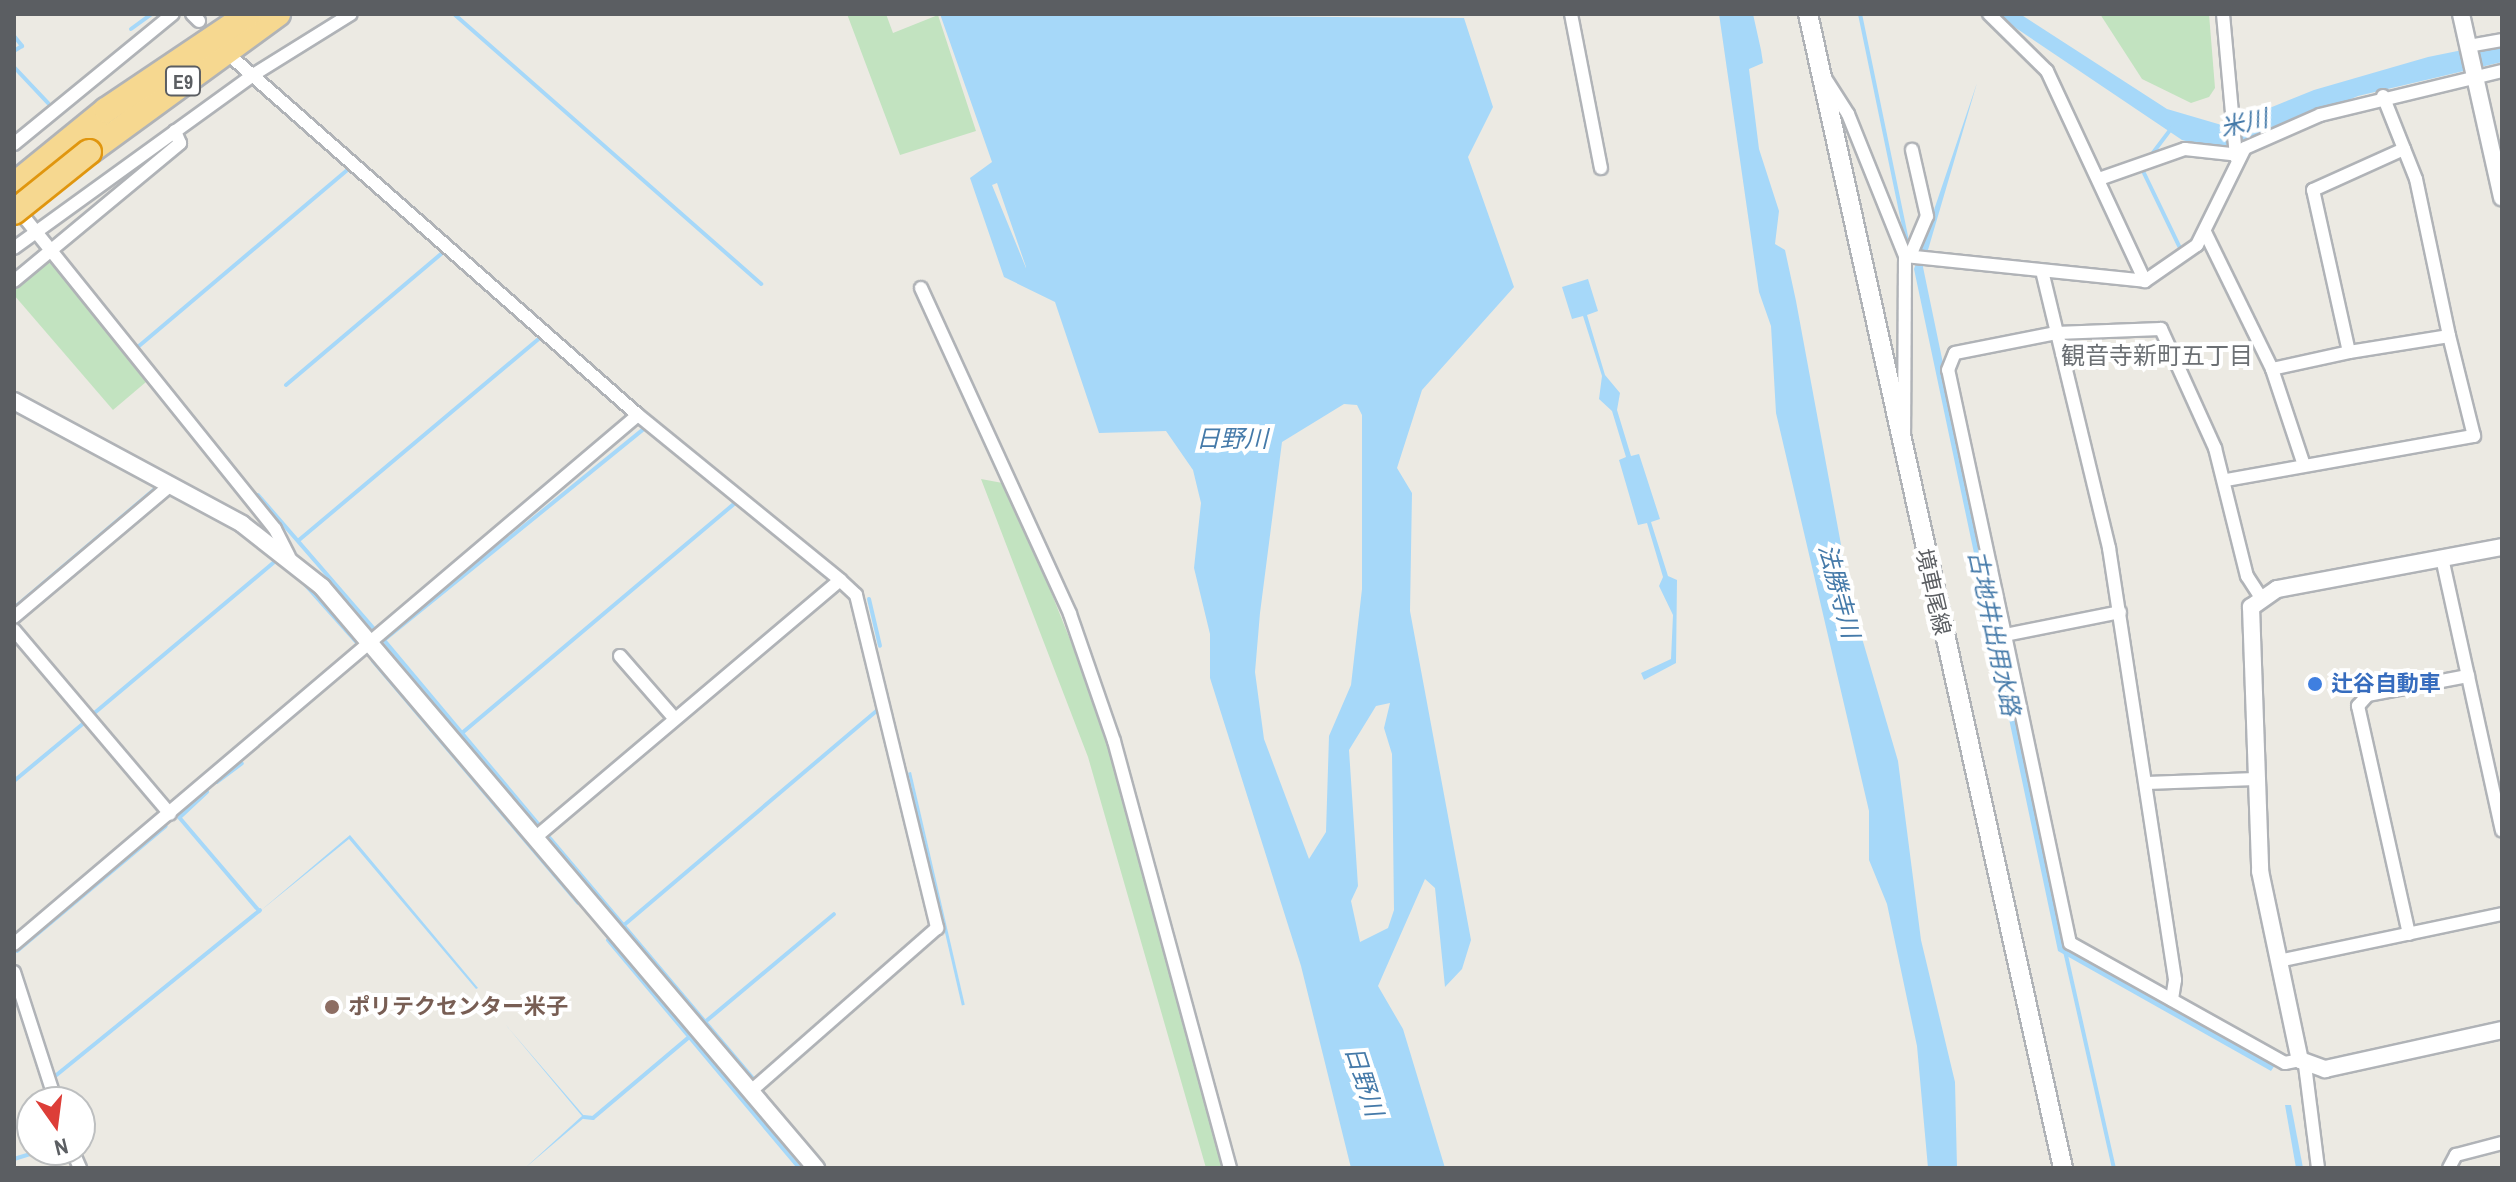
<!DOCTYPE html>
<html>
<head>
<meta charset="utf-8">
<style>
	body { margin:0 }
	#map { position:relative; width:2516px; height:1182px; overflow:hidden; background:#eceae3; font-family:"Archivo Narrow","Noto Sans JP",sans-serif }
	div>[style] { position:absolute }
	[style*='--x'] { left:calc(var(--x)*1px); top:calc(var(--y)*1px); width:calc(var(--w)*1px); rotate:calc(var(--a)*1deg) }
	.green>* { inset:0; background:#c2e3c0 }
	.water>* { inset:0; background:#a6d8f9; transform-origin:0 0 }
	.stream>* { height:4px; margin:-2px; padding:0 2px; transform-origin:2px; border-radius:2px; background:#a6d8f9 }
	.roads { filter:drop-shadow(2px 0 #b0b3b7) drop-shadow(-2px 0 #b0b3b7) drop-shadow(0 2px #b0b3b7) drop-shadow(0 -2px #b0b3b7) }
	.minor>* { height:12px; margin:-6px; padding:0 6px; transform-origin:6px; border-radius:6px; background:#fff }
	.tertiary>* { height:16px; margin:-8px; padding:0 8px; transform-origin:8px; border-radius:8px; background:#fff }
	.secondary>* { height:18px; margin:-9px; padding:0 9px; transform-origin:9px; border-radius:9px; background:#fff }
	.motorway>* { height:24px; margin:-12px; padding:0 12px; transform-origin:12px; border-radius:12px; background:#f6d890 }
	.bridges { filter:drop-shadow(2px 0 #e0960f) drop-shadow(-2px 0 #e0960f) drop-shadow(0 2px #e0960f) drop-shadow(0 -2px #e0960f) }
	.motorway-bridge>* { height:24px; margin:-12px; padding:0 12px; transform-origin:12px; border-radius:12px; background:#f6d890 }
	.dots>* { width:22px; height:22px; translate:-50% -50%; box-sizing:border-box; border:4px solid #fff; border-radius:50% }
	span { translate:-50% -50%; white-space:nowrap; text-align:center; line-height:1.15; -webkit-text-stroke:8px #fff; paint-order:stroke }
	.shield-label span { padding:2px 6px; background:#fff; border:2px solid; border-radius:6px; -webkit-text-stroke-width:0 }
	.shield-label { font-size:20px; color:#5b5e62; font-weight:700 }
	.street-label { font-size:22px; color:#5b5e62 }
	.shop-label { font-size:22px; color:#366cbe; font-weight:700 }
	.left { translate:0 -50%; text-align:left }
	.education-label { font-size:22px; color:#785e54; font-weight:700 }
	.water-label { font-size:24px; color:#457aa9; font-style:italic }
	.neighbourhood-label { font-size:24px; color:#6c7074 }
	.frame { position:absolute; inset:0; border:16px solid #5b5e62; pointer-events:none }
	.north { position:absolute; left:16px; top:1086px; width:80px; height:80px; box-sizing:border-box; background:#fff; border:2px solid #bdbfc0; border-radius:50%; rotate:166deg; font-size:22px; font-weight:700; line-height:32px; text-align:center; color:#5b5e62 }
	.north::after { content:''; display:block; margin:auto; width:28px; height:36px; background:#dd3e38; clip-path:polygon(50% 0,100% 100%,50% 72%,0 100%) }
</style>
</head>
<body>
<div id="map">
	<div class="green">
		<div style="clip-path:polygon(847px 14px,886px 14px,893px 33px,938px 15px,976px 131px,900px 155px)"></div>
		<div style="clip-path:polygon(2100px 14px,2209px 14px,2215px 88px,2209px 97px,2191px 103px,2142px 79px)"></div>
		<div style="clip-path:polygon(48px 259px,146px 382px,113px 410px,14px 295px,14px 284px)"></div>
		<div style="clip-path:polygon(981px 479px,1008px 484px,1106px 730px,1225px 1168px,1206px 1168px,1088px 757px)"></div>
	</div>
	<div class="water">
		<div style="clip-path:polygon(evenodd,940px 14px,1464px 18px,1493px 107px,1468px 157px,1514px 287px,1422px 390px,1397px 468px,1412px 493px,1410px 611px,1471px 940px,1462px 969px,1445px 987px,1435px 888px,1425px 879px,1378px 986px,1403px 1029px,1445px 1168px,1351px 1168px,1301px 966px,1210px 678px,1210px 634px,1194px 568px,1201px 503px,1193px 470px,1166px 431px,1099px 433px,1055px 302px,1004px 277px,970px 178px,992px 162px,940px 14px,997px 183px,1026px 267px,1026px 268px,992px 185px,997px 183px,940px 14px,1344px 404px,1357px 405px,1362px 415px,1362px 589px,1351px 685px,1329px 736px,1326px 832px,1309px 859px,1264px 739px,1255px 672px,1260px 613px,1282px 442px,1344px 404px,940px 14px,1390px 703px,1384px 728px,1392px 754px,1394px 910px,1388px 928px,1360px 942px,1351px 901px,1358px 886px,1349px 750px,1376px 706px,1390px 703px)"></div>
		<div style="clip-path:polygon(1719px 14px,1753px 14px,1761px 50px,1763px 63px,1749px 69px,1759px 149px,1779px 211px,1775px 244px,1785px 250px,1796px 301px,1852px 604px,1898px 761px,1921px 940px,1955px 1082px,1957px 1168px,1928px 1168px,1917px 1046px,1887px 904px,1869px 860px,1869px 811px,1776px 413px,1771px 326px,1759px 292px)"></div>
		<div style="clip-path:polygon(2020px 14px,2167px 109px,2225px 126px,2314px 90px,2428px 57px,2502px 42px,2502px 62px,2358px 96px,2240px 145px,2205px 146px,2182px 140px,1998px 16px)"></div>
		<div style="clip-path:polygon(1977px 83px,1923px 267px,2064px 946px,2275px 1065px,2271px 1071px,2058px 951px,1914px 269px)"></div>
		<div style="clip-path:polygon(1588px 279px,1598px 311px,1587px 315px,1605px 375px,1620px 393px,1617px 410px,1631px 456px,1639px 454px,1660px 519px,1651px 522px,1668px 576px,1677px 580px,1676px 663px,1644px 680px,1641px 673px,1671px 659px,1673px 615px,1659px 586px,1663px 577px,1647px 523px,1638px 525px,1619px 460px,1626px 457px,1612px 411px,1599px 399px,1602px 376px,1583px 316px,1572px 319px,1562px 287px)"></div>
		<div style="left:911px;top:772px;width:239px;height:3px;rotate:77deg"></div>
		<div style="clip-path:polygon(350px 835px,478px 988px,476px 989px,349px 839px,259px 912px)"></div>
		<div style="clip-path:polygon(505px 1024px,585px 1117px,525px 1168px,582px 1116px)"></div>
		<div style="clip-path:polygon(2285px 1105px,2291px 1105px,2303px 1168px,2296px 1168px)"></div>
	</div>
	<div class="stream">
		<div style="--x:454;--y:14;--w:409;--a:41.3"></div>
		<div style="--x:1860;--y:14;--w:232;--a:78.3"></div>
		<div style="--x:131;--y:29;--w:26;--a:-36"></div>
		<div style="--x:14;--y:36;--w:13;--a:51"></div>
		<div style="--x:22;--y:46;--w:9;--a:148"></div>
		<div style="--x:14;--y:67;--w:50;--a:46.6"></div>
		<div style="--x:2149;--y:158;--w:39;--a:-53"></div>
		<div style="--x:2142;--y:169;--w:92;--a:64.3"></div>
		<div style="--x:139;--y:346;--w:277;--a:-40.2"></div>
		<div style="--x:286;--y:385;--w:209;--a:-40.2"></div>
		<div style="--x:218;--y:448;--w:17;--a:50"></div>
		<div style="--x:258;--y:495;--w:179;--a:49.1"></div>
		<div style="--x:299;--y:540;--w:317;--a:-40"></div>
		<div style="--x:302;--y:581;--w:87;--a:48.3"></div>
		<div style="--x:869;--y:599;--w:48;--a:76.8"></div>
		<div style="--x:14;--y:608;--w:185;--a:-40.2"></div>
		<div style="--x:15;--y:622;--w:30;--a:50"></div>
		<div style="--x:373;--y:661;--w:317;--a:49.7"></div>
		<div style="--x:92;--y:715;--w:241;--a:-40"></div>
		<div style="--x:462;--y:733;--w:358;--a:-40.1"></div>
		<div style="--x:14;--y:781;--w:92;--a:-39.7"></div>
		<div style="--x:217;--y:782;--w:31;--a:-37"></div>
		<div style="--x:178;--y:816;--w:125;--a:49.5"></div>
		<div style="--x:180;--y:817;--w:37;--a:-43"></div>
		<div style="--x:539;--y:825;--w:241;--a:-130"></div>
		<div style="--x:384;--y:640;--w:338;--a:-39.1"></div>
		<div style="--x:548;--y:836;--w:319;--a:49.8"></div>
		<div style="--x:624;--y:925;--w:336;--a:-40.3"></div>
		<div style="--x:608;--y:940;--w:297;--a:50"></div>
		<div style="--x:17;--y:951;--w:194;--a:-40"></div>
		<div style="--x:2065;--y:951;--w:222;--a:77.3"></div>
		<div style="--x:705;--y:1022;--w:168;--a:-39.9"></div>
		<div style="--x:54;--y:1077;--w:265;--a:-39"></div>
		<div style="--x:584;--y:1117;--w:9;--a:6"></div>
		<div style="--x:593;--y:1118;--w:124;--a:-40.1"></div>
		<div style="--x:14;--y:1159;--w:31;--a:-17"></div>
	</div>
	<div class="roads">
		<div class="minor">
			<div style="--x:192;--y:14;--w:10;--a:45"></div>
			<div style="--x:1571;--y:14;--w:157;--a:79"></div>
			<div style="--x:1989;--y:14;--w:81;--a:44.5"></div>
			<div style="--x:2047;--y:71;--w:232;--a:65"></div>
			<div style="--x:2223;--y:14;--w:144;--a:84.8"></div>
			<div style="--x:2468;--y:46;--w:35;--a:-10"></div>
			<div style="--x:235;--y:60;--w:537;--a:41.38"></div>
			<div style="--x:638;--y:415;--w:261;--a:39.2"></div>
			<div style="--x:1825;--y:78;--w:43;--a:57.4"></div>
			<div style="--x:1848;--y:114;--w:153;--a:68.1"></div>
			<div style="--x:1905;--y:256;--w:181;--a:90.3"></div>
			<div style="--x:2383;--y:96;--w:89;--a:68.3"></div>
			<div style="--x:2416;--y:179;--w:160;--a:78.1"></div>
			<div style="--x:14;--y:144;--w:205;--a:-39.3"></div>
			<div style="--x:2102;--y:178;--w:88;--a:-19.3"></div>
			<div style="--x:2185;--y:149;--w:46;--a:6.2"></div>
			<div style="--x:16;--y:207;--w:413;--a:51.2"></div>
			<div style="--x:275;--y:529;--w:31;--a:63"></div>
			<div style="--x:2205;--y:232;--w:153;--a:63.9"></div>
			<div style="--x:2272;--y:369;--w:101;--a:71.6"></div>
			<div style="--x:14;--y:248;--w:295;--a:-35.9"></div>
			<div style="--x:253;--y:75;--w:115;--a:-31.9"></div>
			<div style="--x:1905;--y:256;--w:241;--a:5.9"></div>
			<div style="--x:2145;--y:281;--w:63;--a:-34.7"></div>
			<div style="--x:2197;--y:245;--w:108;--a:-63.7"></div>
			<div style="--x:2245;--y:148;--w:82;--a:-23.7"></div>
			<div style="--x:2320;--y:115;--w:187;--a:-13.6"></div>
			<div style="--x:1910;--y:256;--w:43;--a:-67"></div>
			<div style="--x:1927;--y:216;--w:68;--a:-102.8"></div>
			<div style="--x:2043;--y:275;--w:281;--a:76.4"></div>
			<div style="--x:2109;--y:548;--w:437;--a:81.3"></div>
			<div style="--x:2175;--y:980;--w:20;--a:99"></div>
			<div style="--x:14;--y:281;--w:216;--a:-39.7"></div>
			<div style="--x:180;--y:143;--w:13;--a:-113"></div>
			<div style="--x:921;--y:288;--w:358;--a:65.4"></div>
			<div style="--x:1070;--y:614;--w:134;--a:70.9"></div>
			<div style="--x:1114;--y:741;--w:442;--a:74.8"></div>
			<div style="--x:2272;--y:369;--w:79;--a:-12.4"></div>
			<div style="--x:2349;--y:352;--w:166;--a:-102.5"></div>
			<div style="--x:2313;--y:190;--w:100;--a:-24.3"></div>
			<div style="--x:2226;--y:480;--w:252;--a:-10.1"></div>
			<div style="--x:2474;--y:436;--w:103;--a:-104"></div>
			<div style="--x:2449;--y:336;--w:101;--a:170.9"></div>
			<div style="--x:2442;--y:558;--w:279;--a:77.6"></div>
			<div style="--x:2120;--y:612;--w:117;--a:168.7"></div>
			<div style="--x:2005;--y:635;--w:271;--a:-102.1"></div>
			<div style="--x:1948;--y:370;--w:18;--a:-68"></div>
			<div style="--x:1955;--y:353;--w:103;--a:-11.2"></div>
			<div style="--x:2056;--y:333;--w:105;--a:-2.2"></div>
			<div style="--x:2161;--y:329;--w:131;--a:65.6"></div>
			<div style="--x:2215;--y:448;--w:132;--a:76"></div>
			<div style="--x:2247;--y:576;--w:24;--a:57"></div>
			<div style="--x:14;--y:617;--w:205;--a:-40.1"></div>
			<div style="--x:14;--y:630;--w:241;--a:49.7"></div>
			<div style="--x:2005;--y:635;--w:315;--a:78.1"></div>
			<div style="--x:2070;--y:943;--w:246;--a:29.2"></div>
			<div style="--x:2285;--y:1063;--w:15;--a:-11"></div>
			<div style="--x:620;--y:656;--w:82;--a:48.9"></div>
			<div style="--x:2146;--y:783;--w:110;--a:-2.1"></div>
			<div style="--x:536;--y:837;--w:398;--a:-40.2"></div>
			<div style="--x:840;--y:580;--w:22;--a:43"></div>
			<div style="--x:856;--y:595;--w:343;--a:76.3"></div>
			<div style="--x:937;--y:928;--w:247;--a:138.8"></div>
			<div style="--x:2409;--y:934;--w:234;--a:-102.6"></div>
			<div style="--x:2358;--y:706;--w:15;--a:-48"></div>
			<div style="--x:2368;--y:695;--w:102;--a:-10.8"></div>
			<div style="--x:14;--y:944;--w:818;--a:-40.29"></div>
			<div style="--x:2279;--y:961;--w:228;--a:-11.9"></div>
			<div style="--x:14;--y:972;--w:137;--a:72.1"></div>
			<div style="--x:2305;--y:1065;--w:104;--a:82.8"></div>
			<div style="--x:72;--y:1150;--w:20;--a:66"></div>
			<div style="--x:2449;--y:1168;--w:15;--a:-62"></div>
			<div style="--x:2456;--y:1155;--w:48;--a:-14.6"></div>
		</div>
		<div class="tertiary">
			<div style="--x:2461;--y:14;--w:188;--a:77.4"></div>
			<div style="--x:14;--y:401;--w:259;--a:28.3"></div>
			<div style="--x:242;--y:524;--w:102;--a:38.2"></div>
			<div style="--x:322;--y:587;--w:763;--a:49.63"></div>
			<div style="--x:2502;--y:547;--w:229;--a:169.4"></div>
			<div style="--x:2277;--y:589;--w:32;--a:145"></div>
			<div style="--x:2251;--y:607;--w:264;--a:88"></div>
			<div style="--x:2260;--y:871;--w:193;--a:78.1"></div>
			<div style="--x:2300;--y:1060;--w:27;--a:20"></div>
			<div style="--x:2325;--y:1069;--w:181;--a:-12.4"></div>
		</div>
		<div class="secondary">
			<div style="--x:1808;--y:14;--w:1182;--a:77.54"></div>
		</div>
		<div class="motorway">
			<div style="--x:89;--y:152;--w:234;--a:-36.1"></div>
			<div style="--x:14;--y:185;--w:119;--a:-39.2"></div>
			<div style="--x:106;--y:110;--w:172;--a:-33.9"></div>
		</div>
	</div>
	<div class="bridges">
		<div class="motorway-bridge">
			<div style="--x:14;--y:212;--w:96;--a:-38.7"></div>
		</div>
	</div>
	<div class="dots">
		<div style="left:2315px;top:684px;background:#3f7fe0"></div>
		<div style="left:332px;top:1007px;background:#8d6e63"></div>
	</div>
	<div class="shield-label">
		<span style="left:183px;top:81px">E9</span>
	</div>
	<div class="street-label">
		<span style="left:1933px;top:592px;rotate:77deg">境車尾線</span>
	</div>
	<div class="shop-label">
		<span class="left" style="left:2331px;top:684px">辻谷自動車</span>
	</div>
	<div class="education-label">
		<span class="left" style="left:348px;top:1007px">ポリテクセンター米子</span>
	</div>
	<div class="water-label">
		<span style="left:2244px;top:123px;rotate:-13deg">米川</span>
		<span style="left:1232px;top:439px">日野川</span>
		<span style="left:1839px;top:591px;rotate:75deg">法勝寺川</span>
		<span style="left:1994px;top:633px;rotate:78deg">古地井出用水路</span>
		<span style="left:1364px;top:1081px;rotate:72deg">日野川</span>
	</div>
	<div class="neighbourhood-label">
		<span style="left:2157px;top:356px">観音寺新町五丁目</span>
	</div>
	<div class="frame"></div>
	<div class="north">N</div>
</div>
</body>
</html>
